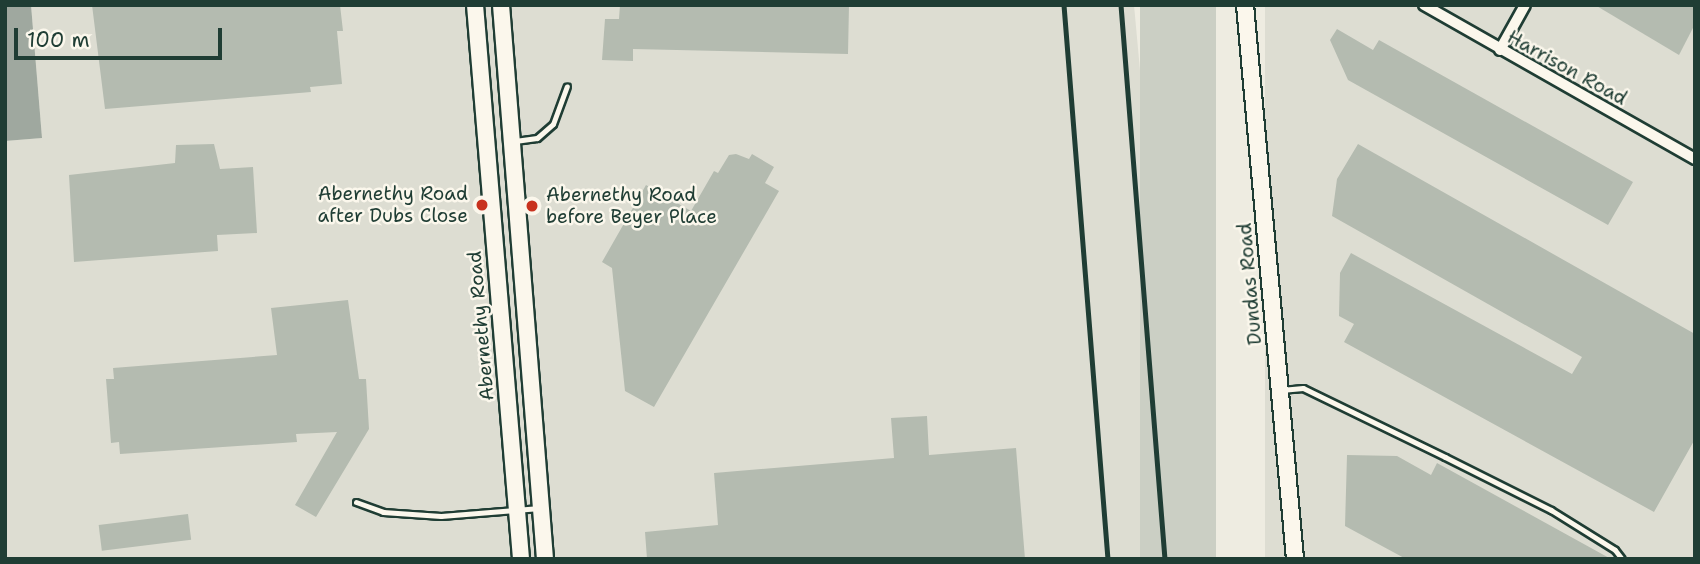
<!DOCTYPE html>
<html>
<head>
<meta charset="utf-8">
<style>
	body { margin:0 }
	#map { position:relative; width:1700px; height:564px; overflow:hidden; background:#eeece1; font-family:"Shantell Sans",sans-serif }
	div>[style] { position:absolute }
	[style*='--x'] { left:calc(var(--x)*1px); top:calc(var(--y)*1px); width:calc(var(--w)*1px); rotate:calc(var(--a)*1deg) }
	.built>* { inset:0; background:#ddddd2; transform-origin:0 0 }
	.green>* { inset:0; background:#cbcfc4; transform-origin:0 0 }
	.water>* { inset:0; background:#9fa89f }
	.building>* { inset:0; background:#b4bbb0; transform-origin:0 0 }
	.roads { filter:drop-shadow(2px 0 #1f3d34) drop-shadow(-2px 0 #1f3d34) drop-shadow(0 2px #1f3d34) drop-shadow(0 -2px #1f3d34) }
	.service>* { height:5px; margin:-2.5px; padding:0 2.5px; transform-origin:2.5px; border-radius:2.5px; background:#fbf7ec }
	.minor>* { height:10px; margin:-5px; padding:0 5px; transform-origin:5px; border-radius:5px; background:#fbf7ec }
	.secondary>* { height:16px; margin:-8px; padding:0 8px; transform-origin:8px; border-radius:8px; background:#fbf7ec }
	.rail>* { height:4.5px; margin:-2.25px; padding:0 2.25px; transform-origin:2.25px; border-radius:2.25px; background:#1f3d34 }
	.dots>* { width:19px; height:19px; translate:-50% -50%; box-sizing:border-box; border:4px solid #fbf7ec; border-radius:50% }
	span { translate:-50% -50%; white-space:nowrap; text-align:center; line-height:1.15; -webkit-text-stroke:5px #fbf7ec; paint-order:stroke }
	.street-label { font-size:19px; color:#1f3d34 }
	.poi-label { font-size:19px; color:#1f3d34 }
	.right { translate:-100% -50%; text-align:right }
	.left { translate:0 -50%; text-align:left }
	.frame { position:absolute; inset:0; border:7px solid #1f3d34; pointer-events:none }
	.scale { position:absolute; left:14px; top:28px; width:208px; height:32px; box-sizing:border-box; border:4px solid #1f3d34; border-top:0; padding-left:9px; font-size:21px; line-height:24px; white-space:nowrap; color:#1f3d34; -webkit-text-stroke:5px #fbf7ec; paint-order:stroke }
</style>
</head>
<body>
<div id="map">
	<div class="built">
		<div style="clip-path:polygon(31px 5px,1134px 5px,1185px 559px,5px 559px,5px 141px,42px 138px)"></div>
		<div style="left:1265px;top:5px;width:430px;height:556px"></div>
	</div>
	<div class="green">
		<div style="left:1140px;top:5px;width:76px;height:556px"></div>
	</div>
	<div class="water">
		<div style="clip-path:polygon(5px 5px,31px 5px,42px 138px,5px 141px)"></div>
	</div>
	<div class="building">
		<div style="clip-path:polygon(92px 5px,340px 5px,343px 31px,337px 31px,342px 84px,310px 87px,311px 92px,105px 109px)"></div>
		<div style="clip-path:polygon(620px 5px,849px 5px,848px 54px,633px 49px,633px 61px,602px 60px,605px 19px,619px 19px)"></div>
		<div style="clip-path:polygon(1595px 5px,1695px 5px,1695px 24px,1679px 55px)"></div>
		<div style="clip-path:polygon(1337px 29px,1373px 50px,1379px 40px,1633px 182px,1608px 225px,1348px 80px,1330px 40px)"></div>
		<div style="clip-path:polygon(214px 144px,220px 169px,253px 167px,257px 233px,217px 235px,218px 251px,74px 262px,69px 175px,175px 163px,176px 145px)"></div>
		<div style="clip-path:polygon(1358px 144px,1695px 334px,1695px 439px,1654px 512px,1344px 342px,1354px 324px,1339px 316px,1340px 273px,1351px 253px,1572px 374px,1582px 357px,1332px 216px,1337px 179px)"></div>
		<div style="clip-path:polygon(736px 154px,749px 159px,752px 154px,774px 167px,765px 183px,779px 191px,654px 407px,625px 391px,612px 268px,602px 262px,646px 185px,691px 211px,714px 171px,718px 173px,729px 155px)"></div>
		<div style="clip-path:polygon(348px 300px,359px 379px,366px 379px,369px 429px,316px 517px,295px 505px,337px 432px,296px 434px,297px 442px,120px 454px,119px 442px,111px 443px,106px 379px,114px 379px,113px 368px,277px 355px,271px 308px)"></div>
		<div style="clip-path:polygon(927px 416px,929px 455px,1016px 448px,1025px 559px,647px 559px,645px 532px,718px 525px,714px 473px,894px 458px,891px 418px)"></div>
		<div style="clip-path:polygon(1347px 455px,1397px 456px,1431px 475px,1437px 463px,1611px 559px,1406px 559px,1345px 526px)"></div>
		<div style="left:188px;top:514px;width:26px;height:90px;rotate:83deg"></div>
	</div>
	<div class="roads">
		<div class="service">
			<div style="--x:515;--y:141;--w:22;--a:-8"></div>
			<div style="--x:537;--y:138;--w:21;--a:-41"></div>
			<div style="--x:553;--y:124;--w:40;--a:-69.8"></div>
			<div style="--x:1281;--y:390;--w:22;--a:-5"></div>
			<div style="--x:1303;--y:388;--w:158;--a:25.9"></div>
			<div style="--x:1445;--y:457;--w:119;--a:26.6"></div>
			<div style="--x:1551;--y:510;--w:75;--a:32"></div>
			<div style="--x:1615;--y:550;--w:11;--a:52"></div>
			<div style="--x:356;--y:502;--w:29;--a:20"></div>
			<div style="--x:383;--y:512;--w:58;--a:3.9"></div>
			<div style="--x:441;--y:516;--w:99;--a:-4.6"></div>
		</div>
		<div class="minor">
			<div style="--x:1424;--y:5;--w:312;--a:29.6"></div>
			<div style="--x:1500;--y:50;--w:51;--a:-60.9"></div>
		</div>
		<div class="secondary">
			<div style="--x:475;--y:5;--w:556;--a:85.25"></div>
			<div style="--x:501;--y:5;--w:556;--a:85.46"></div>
			<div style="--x:1245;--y:5;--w:556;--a:84.84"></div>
		</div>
	</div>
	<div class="rail">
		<div style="--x:1064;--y:5;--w:556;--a:85.46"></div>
		<div style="--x:1121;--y:5;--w:556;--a:85.46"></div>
	</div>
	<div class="dots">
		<div style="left:482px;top:205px;background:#c8321e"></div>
		<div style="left:532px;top:206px;background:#c8321e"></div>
	</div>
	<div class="street-label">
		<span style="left:1567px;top:68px;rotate:29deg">Harrison Road</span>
		<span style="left:1250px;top:284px;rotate:-95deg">Dundas Road</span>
		<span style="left:481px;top:326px;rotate:-95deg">Abernethy Road</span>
	</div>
	<div class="poi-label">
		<span class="right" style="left:468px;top:205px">Abernethy Road<br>after Dubs Close</span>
		<span class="left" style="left:546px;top:206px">Abernethy Road<br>before Beyer Place</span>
	</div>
	<div class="frame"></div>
	<div class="scale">100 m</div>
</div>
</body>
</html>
